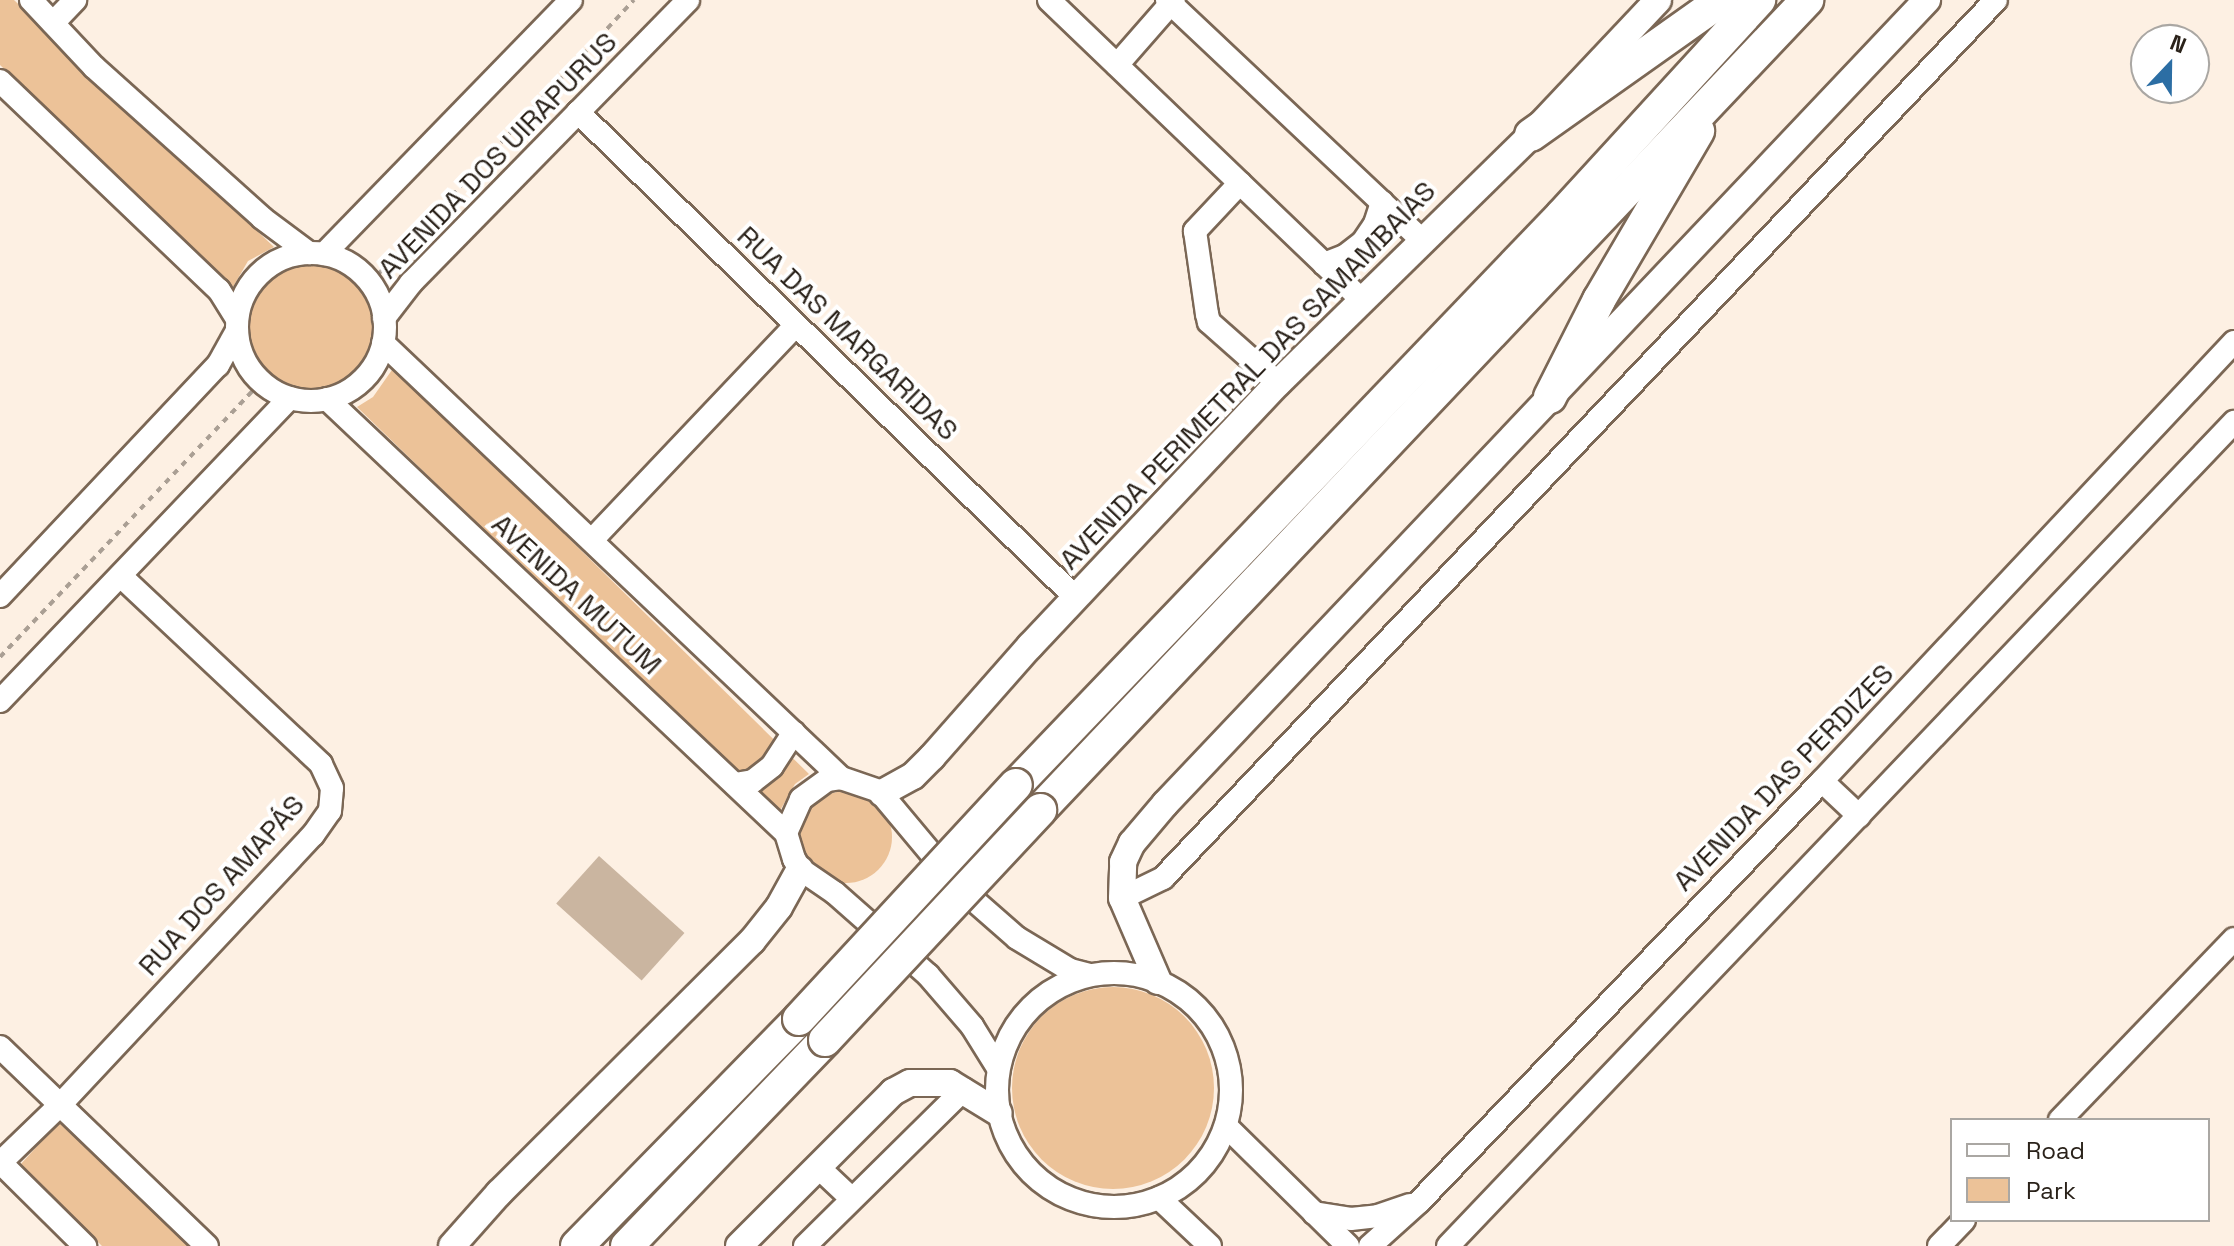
<!DOCTYPE html>
<html>
<head>
<meta charset="utf-8">
<style>
	body { margin:0 }
	#map { position:relative; width:2234px; height:1246px; overflow:hidden; background:#fdf0e3; font-family:"Space Grotesk",sans-serif }
	div>[style] { position:absolute }
	[style*='--x'] { left:calc(var(--x)*1px); top:calc(var(--y)*1px); width:calc(var(--w)*1px); rotate:calc(var(--a)*1deg) }
	.green>* { inset:0; background:#ecc298 }
	.round { border-radius:50% }
	.building>* { inset:0; background:#cab5a0; transform-origin:0 0 }
	.path>* { height:4px; margin-top:-2px; transform-origin:0; background:repeating-linear-gradient(90deg,#aa9f94 0 6px,transparent 0 12px) }
	.roads { filter:drop-shadow(2px 0 #7b6755) drop-shadow(-2px 0 #7b6755) drop-shadow(0 2px #7b6755) drop-shadow(0 -2px #7b6755) }
	.minor>* { height:22px; margin:-11px; padding:0 11px; transform-origin:11px; border-radius:11px; background:#fff }
	.minor>.ring { margin:-11px; padding:0; box-sizing:content-box; background:none; border:22px solid #fff; border-radius:50% }
	.major>* { height:26px; margin:-13px; padding:0 13px; transform-origin:13px; border-radius:13px; background:#fff }
	.highway>* { height:32px; margin:-16px; padding:0 16px; transform-origin:16px; border-radius:16px; background:#fff }
	.bridges { filter:drop-shadow(2px 0 #7b6755) drop-shadow(-2px 0 #7b6755) drop-shadow(0 2px #7b6755) drop-shadow(0 -2px #7b6755) }
	.highway-bridge>* { height:32px; margin:-16px; padding:0 16px; transform-origin:16px; border-radius:16px; background:#fff }
	span { translate:-50% -50%; white-space:nowrap; text-align:center; line-height:1.15; -webkit-text-stroke:8px #fff; paint-order:stroke }
	.street-label { font-size:28px; color:#2a221a }
	.legend { position:absolute; left:1950px; top:1118px; width:260px; height:104px; box-sizing:border-box; background:#fff; border:2px solid #aaa7a3; margin:0; padding:10px 14px; list-style:none; font-size:24px; color:#2a221a }
	.legend li { display:flex; align-items:center; gap:16px; height:40px }
	.legend b { width:40px; border:2px solid #aaa7a3 }
	.north { position:absolute; left:2130px; top:24px; width:80px; height:80px; box-sizing:border-box; background:#fff; border:2px solid #aaa7a3; border-radius:50%; rotate:22deg; font-size:22px; font-weight:700; line-height:32px; text-align:center; color:#2a221a }
	.north::after { content:''; display:block; margin:auto; width:28px; height:36px; background:#2c6ea4; clip-path:polygon(50% 0,100% 100%,50% 72%,0 100%) }
</style>
</head>
<body>
<div id="map">
	<div class="green">
		<div style="clip-path:polygon(0 0,14px 0,274px 247px,248px 261px,233px 287px,0 65px)"></div>
		<div class="round" style="left:248px;top:264px;width:126px;height:126px"></div>
		<div style="clip-path:polygon(394px 367px,809px 774px,795px 784px,778px 814px,357px 407px,373px 397px)"></div>
		<div class="round" style="left:800px;top:791px;width:92px;height:92px"></div>
		<div class="round" style="left:1012px;top:987px;width:202px;height:202px"></div>
		<div style="clip-path:polygon(60px 1121px,60px 1122px,189px 1246px,102px 1246px,20px 1165px)"></div>
	</div>
	<div class="building">
		<div style="left:599px;top:856px;width:115px;height:64px;rotate:42deg"></div>
	</div>
	<div class="path">
		<div style="--x:370;--y:283;--w:387;--a:-47"></div>
		<div style="--x:0;--y:657;--w:381;--a:-46.5"></div>
	</div>
	<div class="roads">
		<div class="minor">
			<div style="--x:31;--y:0;--w:92;--a:46.8"></div>
			<div style="--x:94;--y:67;--w:226;--a:41.9"></div>
			<div style="--x:262;--y:218;--w:59;--a:36.7"></div>
			<div style="--x:1049;--y:0;--w:434;--a:43.8"></div>
			<div style="--x:1167;--y:0;--w:349;--a:43.3"></div>
			<div style="--x:53;--y:23;--w:32;--a:-46"></div>
			<div style="--x:1117;--y:65;--w:86;--a:-48.8"></div>
			<div style="--x:0;--y:81;--w:303;--a:43.7"></div>
			<div style="--x:219;--y:290;--w:34;--a:58"></div>
			<div style="--x:578;--y:112;--w:694;--a:44.3"></div>
			<div style="--x:1240;--y:183;--w:66;--a:133.2"></div>
			<div style="--x:1195;--y:231;--w:84;--a:81.8"></div>
			<div style="--x:1207;--y:314;--w:8;--a:76"></div>
			<div style="--x:1209;--y:322;--w:92;--a:41.5"></div>
			<div class="ring" style="left:237px;top:253px;width:126px;height:126px"></div>
			<div style="--x:324;--y:254;--w:354;--a:-45.8"></div>
			<div style="--x:1324;--y:264;--w:22;--a:-21"></div>
			<div style="--x:1345;--y:256;--w:23;--a:-38"></div>
			<div style="--x:1363;--y:242;--w:22;--a:-56"></div>
			<div style="--x:1375;--y:224;--w:23;--a:-72"></div>
			<div style="--x:384;--y:318;--w:44;--a:-52.4"></div>
			<div style="--x:411;--y:283;--w:396;--a:-45.6"></div>
			<div style="--x:383;--y:343;--w:632;--a:43.52"></div>
			<div style="--x:327;--y:399;--w:632;--a:43.4"></div>
			<div style="--x:592;--y:540;--w:296;--a:-46.5"></div>
			<div style="--x:0;--y:596;--w:318;--a:-46.7"></div>
			<div style="--x:218;--y:365;--w:38;--a:-61"></div>
			<div style="--x:0;--y:701;--w:419;--a:-46.3"></div>
			<div style="--x:1822;--y:781;--w:51;--a:43.4"></div>
			<div style="--x:735;--y:784;--w:18;--a:-9"></div>
			<div style="--x:753;--y:781;--w:24;--a:-38"></div>
			<div style="--x:772;--y:766;--w:40;--a:-57.1"></div>
			<div style="--x:1122;--y:898;--w:46;--a:-26"></div>
			<div style="--x:1163;--y:878;--w:1210;--a:-46.51"></div>
			<div class="ring" style="left:997px;top:973px;width:212px;height:212px"></div>
			<div style="--x:0;--y:1047;--w:287;--a:43.9"></div>
			<div style="--x:998;--y:1068;--w:49;--a:-121.8"></div>
			<div style="--x:972;--y:1026;--w:67;--a:-130.8"></div>
			<div style="--x:928;--y:975;--w:124;--a:-138.6"></div>
			<div style="--x:835;--y:893;--w:42;--a:-145.6"></div>
			<div style="--x:800;--y:869;--w:12;--a:-121"></div>
			<div style="--x:794;--y:859;--w:27;--a:-107"></div>
			<div style="--x:786;--y:833;--w:37;--a:-66"></div>
			<div style="--x:801;--y:799;--w:32;--a:-36"></div>
			<div style="--x:827;--y:780;--w:14;--a:-8"></div>
			<div style="--x:841;--y:778;--w:40;--a:18.9"></div>
			<div style="--x:879;--y:791;--w:128;--a:50.1"></div>
			<div style="--x:961;--y:889;--w:74;--a:41.2"></div>
			<div style="--x:1017;--y:938;--w:62;--a:31.1"></div>
			<div style="--x:1070;--y:970;--w:21;--a:14"></div>
			<div style="--x:2060;--y:1120;--w:251;--a:-46.1"></div>
			<div style="--x:1226;--y:1126;--w:171;--a:44.5"></div>
			<div style="--x:0;--y:1162;--w:120;--a:44.7"></div>
			<div style="--x:0;--y:1163;--w:85;--a:-44"></div>
			<div style="--x:61;--y:1104;--w:369;--a:-46.9"></div>
			<div style="--x:313;--y:835;--w:29;--a:-55"></div>
			<div style="--x:330;--y:811;--w:23;--a:-85"></div>
			<div style="--x:332;--y:788;--w:26;--a:-115"></div>
			<div style="--x:321;--y:764;--w:274;--a:-136.8"></div>
			<div style="--x:817;--y:1166;--w:47;--a:43.3"></div>
			<div style="--x:1159;--y:1198;--w:70;--a:43.3"></div>
			<div style="--x:1314;--y:1213;--w:37;--a:9"></div>
			<div style="--x:1351;--y:1219;--w:27;--a:-6"></div>
			<div style="--x:1378;--y:1216;--w:34;--a:-19"></div>
			<div style="--x:805;--y:1246;--w:223;--a:-44.6"></div>
			<div style="--x:1370;--y:1246;--w:66;--a:-41.9"></div>
			<div style="--x:1419;--y:1202;--w:583;--a:-46.25"></div>
			<div style="--x:1822;--y:781;--w:602;--a:-46.82"></div>
			<div style="--x:1448;--y:1246;--w:1139;--a:-46.35"></div>
			<div style="--x:1939;--y:1246;--w:36;--a:-46"></div>
		</div>
		<div class="major">
			<div style="--x:882;--y:793;--w:35;--a:-29"></div>
			<div style="--x:913;--y:776;--w:27;--a:-45"></div>
			<div style="--x:932;--y:757;--w:148;--a:-48.6"></div>
			<div style="--x:1030;--y:646;--w:361;--a:-46.7"></div>
			<div style="--x:1278;--y:383;--w:354;--a:-44.4"></div>
			<div style="--x:1531;--y:135;--w:185;--a:-46.7"></div>
			<div style="--x:1158;--y:981;--w:90;--a:-113.4"></div>
			<div style="--x:1122;--y:898;--w:36;--a:-88"></div>
			<div style="--x:1123;--y:862;--w:21;--a:-65"></div>
			<div style="--x:1132;--y:843;--w:51;--a:-49.8"></div>
			<div style="--x:1165;--y:804;--w:1108;--a:-46.54"></div>
			<div style="--x:452;--y:1246;--w:71;--a:-48.4"></div>
			<div style="--x:499;--y:1193;--w:357;--a:-44.9"></div>
			<div style="--x:752;--y:941;--w:43;--a:-51.5"></div>
			<div style="--x:779;--y:907;--w:43;--a:-61.1"></div>
			<div style="--x:739;--y:1246;--w:218;--a:-45"></div>
			<div style="--x:893;--y:1092;--w:19;--a:-28"></div>
			<div style="--x:910;--y:1083;--w:40;--a:0"></div>
			<div style="--x:950;--y:1083;--w:57;--a:31.5"></div>
		</div>
		<div class="highway">
			<div style="--x:1531;--y:135;--w:234;--a:-35.3"></div>
			<div style="--x:1550;--y:397;--w:109;--a:-63.2"></div>
			<div style="--x:1599;--y:300;--w:196;--a:-59.6"></div>
			<div style="--x:1016;--y:785;--w:789;--a:-46.23"></div>
			<div style="--x:1562;--y:215;--w:292;--a:-47.5"></div>
			<div style="--x:1040;--y:810;--w:1116;--a:-46.56"></div>
			<div style="--x:577;--y:1246;--w:318;--a:-45.6"></div>
			<div style="--x:627;--y:1246;--w:286;--a:-46.1"></div>
		</div>
	</div>
	<div class="bridges">
		<div class="highway-bridge">
			<div style="--x:799;--y:1019;--w:319;--a:-47.2"></div>
			<div style="--x:825;--y:1040;--w:315;--a:-46.9"></div>
		</div>
	</div>
	<div class="street-label">
		<span style="left:497px;top:155px;rotate:-46deg">AVENIDA DOS UIRAPURUS</span>
		<span style="left:848px;top:333px;rotate:44deg">RUA DAS MARGARIDAS</span>
		<span style="left:1247px;top:375px;rotate:-46deg">AVENIDA PERIMETRAL DAS SAMAMBAIAS</span>
		<span style="left:577px;top:594px;rotate:43deg">AVENIDA MUTUM</span>
		<span style="left:1783px;top:777px;rotate:-46deg">AVENIDA DAS PERDIZES</span>
		<span style="left:221px;top:885px;rotate:-48deg">RUA DOS AMAPÁS</span>
	</div>
	<ul class="legend">
	<li><b style="height:10px;background:#fff"></b>Road</li>
	<li><b style="height:22px;background:#ecc298"></b>Park</li>
	</ul>
	<div class="north">N</div>
</div>
</body>
</html>
